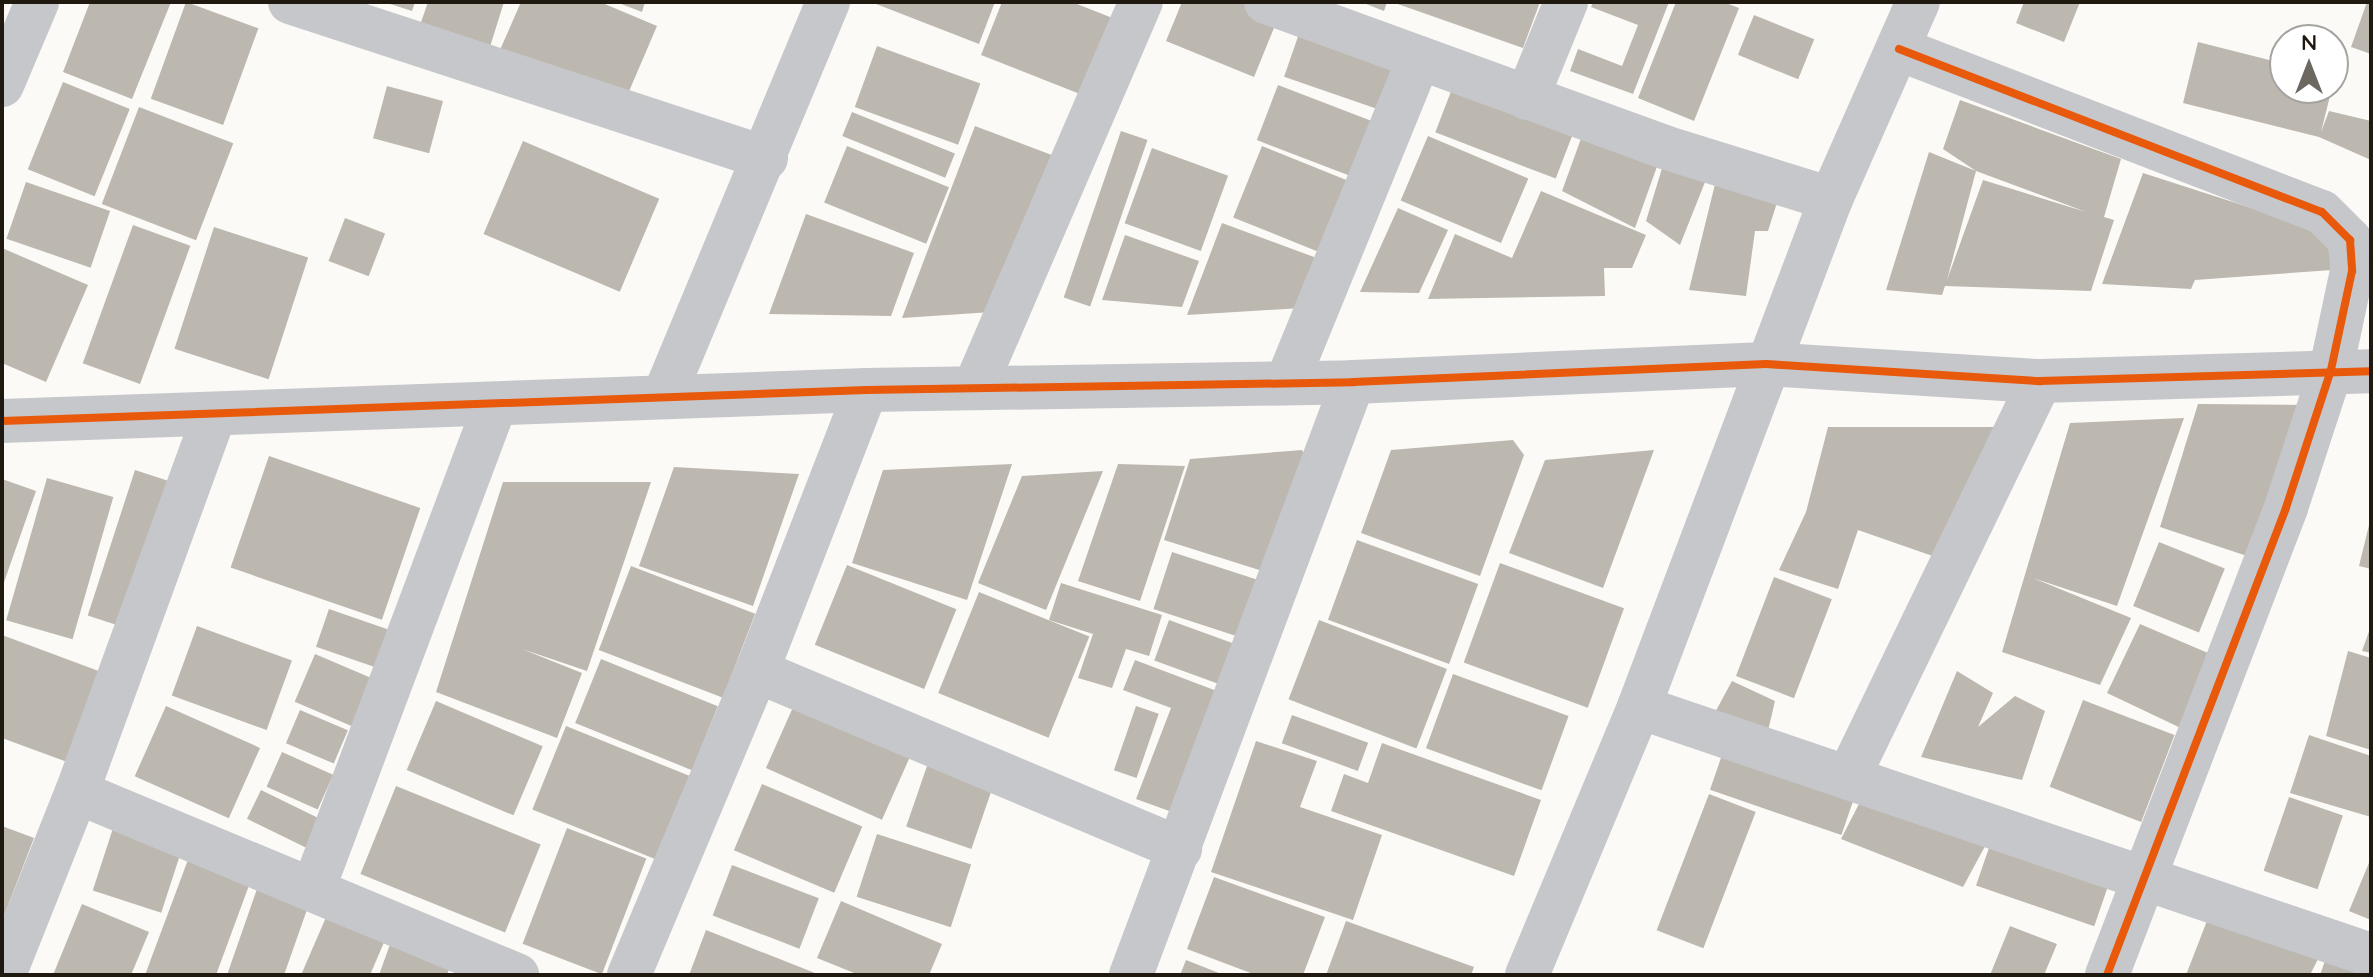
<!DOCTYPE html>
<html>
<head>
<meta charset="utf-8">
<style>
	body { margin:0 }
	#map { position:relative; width:2373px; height:977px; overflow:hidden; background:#fcfaf7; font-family:Quicksand,sans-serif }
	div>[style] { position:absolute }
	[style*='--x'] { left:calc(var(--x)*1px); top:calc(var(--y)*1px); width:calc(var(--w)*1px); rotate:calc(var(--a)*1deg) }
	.building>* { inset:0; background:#bcb7af; transform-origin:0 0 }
	.minor>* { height:44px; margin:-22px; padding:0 22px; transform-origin:22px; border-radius:22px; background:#c6c7ca }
	.cycleway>* { height:8px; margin:-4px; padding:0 4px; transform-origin:4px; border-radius:4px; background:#e8590c }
	span { translate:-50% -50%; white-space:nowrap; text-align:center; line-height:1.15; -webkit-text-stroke:7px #fff; paint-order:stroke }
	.frame { position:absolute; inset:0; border:4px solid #1f1910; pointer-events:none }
	.north { position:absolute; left:2269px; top:24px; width:80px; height:80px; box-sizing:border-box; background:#fff; border:2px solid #a5a39f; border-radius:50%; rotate:0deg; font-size:22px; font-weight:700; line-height:32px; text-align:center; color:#1f1910 }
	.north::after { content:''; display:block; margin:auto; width:28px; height:36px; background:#6c6861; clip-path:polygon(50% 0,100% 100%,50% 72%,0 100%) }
</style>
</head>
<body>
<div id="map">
	<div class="building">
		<div style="clip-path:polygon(90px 2px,171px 2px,132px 99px,63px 72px)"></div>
		<div style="left:186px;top:2px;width:77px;height:103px;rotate:20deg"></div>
		<div style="clip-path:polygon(384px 2px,415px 2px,412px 11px)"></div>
		<div style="clip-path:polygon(428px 2px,504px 2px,489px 50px,419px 28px)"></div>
		<div style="clip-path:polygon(521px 2px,600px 2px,657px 26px,624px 103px,500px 50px)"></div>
		<div style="clip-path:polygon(616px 2px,645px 2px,642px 12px)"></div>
		<div style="clip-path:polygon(871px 2px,995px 2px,979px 44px)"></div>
		<div style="clip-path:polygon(1002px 2px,1072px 2px,1115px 19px,1085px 96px,981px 55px)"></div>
		<div style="clip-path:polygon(1182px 2px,1239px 2px,1278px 18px,1254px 77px,1166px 41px)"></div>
		<div style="clip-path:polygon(1361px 2px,1387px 2px,1384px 11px)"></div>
		<div style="clip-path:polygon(1392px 2px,1540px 2px,1523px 48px)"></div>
		<div style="clip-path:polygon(1593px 2px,1669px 2px,1633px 94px,1570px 71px,1578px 49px,1622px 66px,1638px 25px,1591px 7px)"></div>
		<div style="clip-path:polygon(1676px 2px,1723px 2px,1739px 8px,1694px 121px,1638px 98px)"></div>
		<div style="clip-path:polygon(2024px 2px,2080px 2px,2064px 42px,2016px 23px)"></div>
		<div style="clip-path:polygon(2367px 2px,2371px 2px,2371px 54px,2351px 47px)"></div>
		<div style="left:1754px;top:15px;width:65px;height:43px;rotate:22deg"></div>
		<div style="left:1303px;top:22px;width:107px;height:58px;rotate:19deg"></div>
		<div style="clip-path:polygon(2198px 42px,2285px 64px,2285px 88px,2332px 88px,2321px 132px,2329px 111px,2371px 121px,2371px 160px,2319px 137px,2183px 103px)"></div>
		<div style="left:877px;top:46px;width:110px;height:65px;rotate:20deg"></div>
		<div style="left:1455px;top:81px;width:129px;height:55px;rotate:21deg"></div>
		<div style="left:63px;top:82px;width:72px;height:94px;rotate:22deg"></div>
		<div style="left:1278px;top:85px;width:113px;height:59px;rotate:21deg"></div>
		<div style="left:387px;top:86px;width:58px;height:54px;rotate:15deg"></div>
		<div style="clip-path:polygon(1960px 100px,2121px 159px,2104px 217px,2114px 220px,2091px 291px,1945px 286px,1942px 295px,1886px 290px,1929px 152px,1976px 171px,1947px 280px,1983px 180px,2086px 212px,1976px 171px,1943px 149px)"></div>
		<div style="left:139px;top:107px;width:101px;height:104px;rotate:21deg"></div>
		<div style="left:852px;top:112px;width:111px;height:26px;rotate:22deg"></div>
		<div style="clip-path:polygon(1587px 122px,1659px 161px,1635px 228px,1562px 191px)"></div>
		<div style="clip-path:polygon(975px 126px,1065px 160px,1007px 311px,902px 318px)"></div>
		<div style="left:1121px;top:131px;width:28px;height:176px;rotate:19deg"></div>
		<div style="left:1428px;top:136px;width:109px;height:70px;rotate:23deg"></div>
		<div style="left:523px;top:141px;width:148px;height:101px;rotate:23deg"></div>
		<div style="left:847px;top:146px;width:110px;height:61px;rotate:22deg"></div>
		<div style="left:1262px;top:146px;width:105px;height:77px;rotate:22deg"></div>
		<div style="left:1152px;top:148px;width:81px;height:80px;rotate:20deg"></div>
		<div style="clip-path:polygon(1666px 155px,1709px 172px,1680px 245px,1646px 221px)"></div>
		<div style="clip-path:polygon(2143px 173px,2326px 232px,2332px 270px,2195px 280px,2191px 289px,2102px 284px)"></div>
		<div style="clip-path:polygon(1717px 176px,1781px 190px,1768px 231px,1755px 231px,1746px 296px,1689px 290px)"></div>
		<div style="left:26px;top:182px;width:89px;height:60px;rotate:19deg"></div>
		<div style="clip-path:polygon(1541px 191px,1646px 235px,1632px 268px,1604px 268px,1605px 296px,1428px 299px,1455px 234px,1512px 258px)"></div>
		<div style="clip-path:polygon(1398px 208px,1448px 230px,1419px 293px,1360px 292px)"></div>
		<div style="clip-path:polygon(806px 214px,914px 253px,891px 316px,769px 314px)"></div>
		<div style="left:345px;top:218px;width:43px;height:46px;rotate:21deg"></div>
		<div style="clip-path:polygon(1222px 223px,1333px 264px,1317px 307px,1187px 315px)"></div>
		<div style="left:133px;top:225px;width:61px;height:147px;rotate:20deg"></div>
		<div style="left:214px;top:227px;width:99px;height:128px;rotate:18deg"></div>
		<div style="clip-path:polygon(1125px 235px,1199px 261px,1182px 307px,1102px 300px)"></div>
		<div style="clip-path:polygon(2px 248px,88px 285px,46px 382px,2px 363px)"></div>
		<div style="clip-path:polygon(2198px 404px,2313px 405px,2247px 556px,2160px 527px)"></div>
		<div style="clip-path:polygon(2184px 418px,2117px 606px,2033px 578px,2131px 618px,2100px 685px,2002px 652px,2070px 423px)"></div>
		<div style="clip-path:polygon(1828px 427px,1994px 427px,1944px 560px,1858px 530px,1838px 589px,1779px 570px,1806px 512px)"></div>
		<div style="clip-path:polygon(1513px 440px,1524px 455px,1480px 576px,1361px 533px,1391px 450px)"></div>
		<div style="clip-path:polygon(1302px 450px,1308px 463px,1272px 574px,1164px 540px,1190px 459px)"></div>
		<div style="clip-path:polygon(1654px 450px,1603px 588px,1509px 553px,1545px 460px)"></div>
		<div style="left:269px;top:456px;width:160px;height:118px;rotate:19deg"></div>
		<div style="clip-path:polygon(1012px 464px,967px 600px,852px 563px,883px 470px)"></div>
		<div style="clip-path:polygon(1118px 464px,1185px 466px,1140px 601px,1078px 581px)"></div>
		<div style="clip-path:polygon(674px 467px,799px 474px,753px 606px,639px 566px)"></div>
		<div style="left:135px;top:470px;width:45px;height:153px;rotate:18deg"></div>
		<div style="clip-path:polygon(1103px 471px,1046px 610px,978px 583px,1022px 476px)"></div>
		<div style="left:47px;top:478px;width:69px;height:148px;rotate:16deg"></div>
		<div style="clip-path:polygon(2px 479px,36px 491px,2px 588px)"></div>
		<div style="clip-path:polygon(503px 482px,651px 482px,587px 671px,522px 649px,582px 673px,557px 738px,436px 692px)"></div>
		<div style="clip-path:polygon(2370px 521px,2371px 521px,2371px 569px,2359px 566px)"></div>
		<div style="left:1357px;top:540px;width:129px;height:85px;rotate:20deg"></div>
		<div style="left:2159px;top:542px;width:71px;height:69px;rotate:22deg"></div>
		<div style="left:1172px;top:552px;width:108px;height:60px;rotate:18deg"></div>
		<div style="left:1500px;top:563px;width:132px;height:106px;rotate:20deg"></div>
		<div style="left:847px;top:565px;width:118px;height:86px;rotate:22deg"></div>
		<div style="left:631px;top:566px;width:133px;height:90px;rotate:21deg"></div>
		<div style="left:1774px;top:577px;width:62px;height:106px;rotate:21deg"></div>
		<div style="clip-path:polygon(1061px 583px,1162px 615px,1149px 656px,1126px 649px,1112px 688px,1078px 678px,1093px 634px,1049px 620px)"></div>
		<div style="left:979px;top:592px;width:119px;height:109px;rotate:22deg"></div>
		<div style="left:329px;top:609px;width:65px;height:40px;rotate:19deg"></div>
		<div style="left:1169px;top:620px;width:79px;height:43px;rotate:20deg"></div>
		<div style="left:1319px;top:620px;width:137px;height:85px;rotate:21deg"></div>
		<div style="clip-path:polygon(2140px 624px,2208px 653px,2185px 730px,2107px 693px)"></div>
		<div style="left:197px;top:626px;width:101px;height:74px;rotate:20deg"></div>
		<div style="clip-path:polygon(2371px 626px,2371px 653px,2362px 651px)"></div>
		<div style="clip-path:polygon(2px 635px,112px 676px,78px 766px,2px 738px)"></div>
		<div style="clip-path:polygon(2348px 651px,2371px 658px,2371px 750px,2326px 736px)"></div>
		<div style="left:315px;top:654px;width:72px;height:52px;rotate:23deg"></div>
		<div style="left:601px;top:659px;width:126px;height:69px;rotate:22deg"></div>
		<div style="clip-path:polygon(1135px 660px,1230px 696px,1183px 816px,1136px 799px,1171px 708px,1123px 690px)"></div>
		<div style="clip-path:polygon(1957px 671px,1993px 693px,1978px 727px,2015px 696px,2045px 711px,2022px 780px,1921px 757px)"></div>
		<div style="left:1453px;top:674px;width:123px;height:79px;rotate:20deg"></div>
		<div style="clip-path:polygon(1732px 681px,1775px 701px,1764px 748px,1706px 729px)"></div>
		<div style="left:2083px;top:700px;width:98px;height:93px;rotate:21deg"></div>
		<div style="left:436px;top:701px;width:116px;height:75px;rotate:23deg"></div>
		<div style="left:794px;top:705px;width:127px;height:69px;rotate:24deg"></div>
		<div style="left:166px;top:706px;width:103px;height:77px;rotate:24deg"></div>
		<div style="left:1136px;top:706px;width:24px;height:68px;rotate:19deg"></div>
		<div style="left:300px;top:710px;width:52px;height:36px;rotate:23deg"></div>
		<div style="left:1292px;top:715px;width:81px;height:30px;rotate:20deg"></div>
		<div style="left:566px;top:726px;width:147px;height:90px;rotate:22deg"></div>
		<div style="clip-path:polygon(2309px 735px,2371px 756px,2371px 817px,2290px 793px)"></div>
		<div style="clip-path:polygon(1256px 741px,1317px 761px,1300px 807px,1382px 835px,1353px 920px,1211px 872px)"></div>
		<div style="clip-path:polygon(1382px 743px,1541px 800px,1514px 876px,1331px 811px,1344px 774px,1368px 783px)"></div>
		<div style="left:282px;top:752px;width:56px;height:38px;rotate:24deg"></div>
		<div style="left:1723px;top:752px;width:139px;height:40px;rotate:19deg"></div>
		<div style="left:927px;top:766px;width:69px;height:64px;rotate:19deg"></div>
		<div style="left:762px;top:784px;width:109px;height:72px;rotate:23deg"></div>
		<div style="left:396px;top:786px;width:156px;height:95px;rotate:22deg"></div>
		<div style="left:261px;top:790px;width:66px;height:32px;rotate:26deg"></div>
		<div style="left:1709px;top:794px;width:50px;height:146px;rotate:21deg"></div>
		<div style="left:2289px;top:797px;width:57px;height:78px;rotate:19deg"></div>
		<div style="clip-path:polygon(1862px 798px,1990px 837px,1963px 887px,1841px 839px)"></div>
		<div style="left:115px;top:822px;width:72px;height:72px;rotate:18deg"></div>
		<div style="clip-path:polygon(2px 826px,34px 838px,2px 921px)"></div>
		<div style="left:567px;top:828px;width:85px;height:124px;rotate:21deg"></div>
		<div style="left:877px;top:834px;width:99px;height:66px;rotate:18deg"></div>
		<div style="left:1991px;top:842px;width:125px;height:46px;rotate:19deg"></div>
		<div style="clip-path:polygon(189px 857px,251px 880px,216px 975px,145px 975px)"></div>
		<div style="clip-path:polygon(2371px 858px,2371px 920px,2349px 911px)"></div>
		<div style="left:732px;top:865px;width:93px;height:54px;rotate:21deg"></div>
		<div style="clip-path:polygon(1214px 877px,1325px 917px,1303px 975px,1256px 975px,1187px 949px)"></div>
		<div style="clip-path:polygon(258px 886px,309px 904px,284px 975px,227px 975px)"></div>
		<div style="clip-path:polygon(841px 901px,942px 944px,929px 975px,859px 975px,817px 958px)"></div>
		<div style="clip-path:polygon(82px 904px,149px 932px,131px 975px,53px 975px)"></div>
		<div style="clip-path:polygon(2210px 913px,2320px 955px,2310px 975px,2186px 975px)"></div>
		<div style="clip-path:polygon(327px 915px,385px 940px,370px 975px,301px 975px)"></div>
		<div style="clip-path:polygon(1346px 921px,1474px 967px,1471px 975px,1326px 975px)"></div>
		<div style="clip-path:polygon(2010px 926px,2057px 944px,2044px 975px,1990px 975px)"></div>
		<div style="clip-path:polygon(706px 930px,820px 975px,689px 975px)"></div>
		<div style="clip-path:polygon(393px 936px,453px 958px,447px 975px,379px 975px)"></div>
		<div style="clip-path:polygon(2326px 958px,2371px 975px,2320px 975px)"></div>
		<div style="clip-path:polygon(1186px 960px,1224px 975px,1180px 975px)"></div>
	</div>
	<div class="minor">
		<div style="--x:290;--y:2;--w:501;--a:18.15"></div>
		<div style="--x:1266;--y:2;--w:424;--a:20"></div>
		<div style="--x:1664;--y:147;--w:175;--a:17.3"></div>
		<div style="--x:1899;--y:49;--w:453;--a:21.1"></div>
		<div style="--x:2322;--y:212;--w:40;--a:45"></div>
		<div style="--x:2350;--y:240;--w:31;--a:86"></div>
		<div style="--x:2352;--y:271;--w:101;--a:102"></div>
		<div style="--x:2331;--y:370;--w:145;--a:108.1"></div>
		<div style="--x:2286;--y:508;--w:500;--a:110.97"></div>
		<div style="--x:2;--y:85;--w:90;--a:-67.1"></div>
		<div style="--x:1527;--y:98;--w:104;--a:-67.9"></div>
		<div style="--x:1287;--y:382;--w:350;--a:-67.8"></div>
		<div style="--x:975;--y:387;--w:419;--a:-66.7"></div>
		<div style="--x:664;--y:396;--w:427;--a:-67.4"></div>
		<div style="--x:2;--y:421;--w:865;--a:-2.05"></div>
		<div style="--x:866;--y:390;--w:487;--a:-0.9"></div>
		<div style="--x:1353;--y:382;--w:413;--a:-2.5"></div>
		<div style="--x:1766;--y:364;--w:275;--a:3.6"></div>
		<div style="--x:2040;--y:381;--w:331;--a:-1.7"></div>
		<div style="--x:757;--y:671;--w:459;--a:22.8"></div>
		<div style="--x:1639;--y:707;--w:773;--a:18.72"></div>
		<div style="--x:1848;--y:778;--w:441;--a:-64.2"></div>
		<div style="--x:77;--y:792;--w:477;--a:22.6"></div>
		<div style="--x:314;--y:887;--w:515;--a:-69.42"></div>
		<div style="--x:4;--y:975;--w:197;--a:-68.3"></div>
		<div style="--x:77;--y:792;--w:401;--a:-70"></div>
		<div style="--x:629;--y:975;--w:330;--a:-67.2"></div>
		<div style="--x:757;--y:671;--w:301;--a:-68.8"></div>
		<div style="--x:1131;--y:975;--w:633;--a:-69.48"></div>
		<div style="--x:1527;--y:975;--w:290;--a:-67.3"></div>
		<div style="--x:1639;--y:707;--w:543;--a:-69.3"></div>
		<div style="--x:1831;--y:199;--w:215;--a:-66.2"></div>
	</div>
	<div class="cycleway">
		<div style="--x:1899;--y:49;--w:453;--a:21.1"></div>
		<div style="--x:2322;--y:212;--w:40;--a:45"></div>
		<div style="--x:2350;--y:240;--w:31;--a:86"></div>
		<div style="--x:2352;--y:271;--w:101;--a:102"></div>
		<div style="--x:2331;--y:370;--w:145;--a:108.1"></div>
		<div style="--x:2286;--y:508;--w:500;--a:110.97"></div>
		<div style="--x:2;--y:421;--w:865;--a:-2.05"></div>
		<div style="--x:866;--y:390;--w:487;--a:-0.9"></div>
		<div style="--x:1353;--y:382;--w:413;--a:-2.5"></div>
		<div style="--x:1766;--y:364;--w:275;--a:3.6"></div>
		<div style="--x:2040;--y:381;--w:331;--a:-1.7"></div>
	</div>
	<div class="frame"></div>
	<div class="north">N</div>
</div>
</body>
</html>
